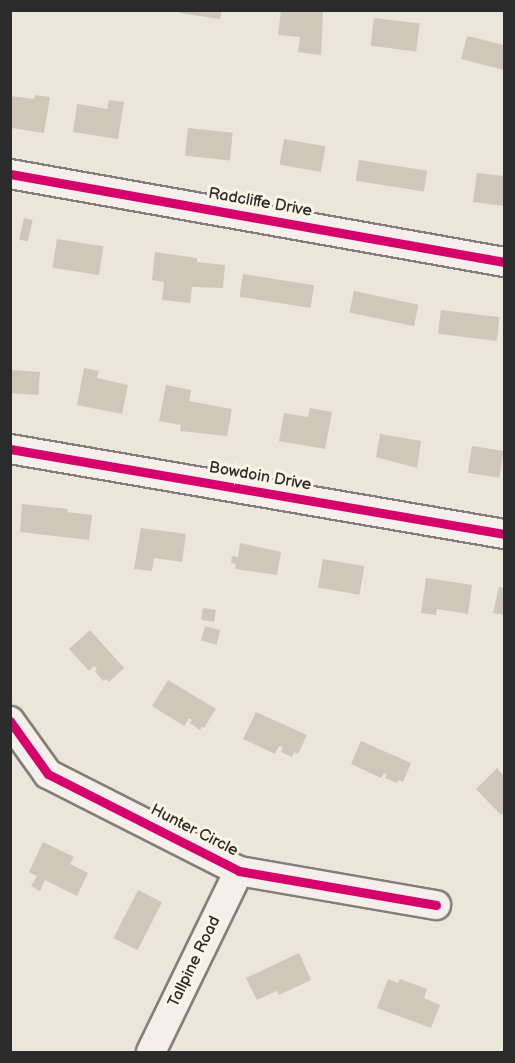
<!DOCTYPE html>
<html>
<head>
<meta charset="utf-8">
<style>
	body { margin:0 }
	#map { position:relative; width:515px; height:1063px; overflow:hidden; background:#ece5da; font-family:"Balsamiq Sans",sans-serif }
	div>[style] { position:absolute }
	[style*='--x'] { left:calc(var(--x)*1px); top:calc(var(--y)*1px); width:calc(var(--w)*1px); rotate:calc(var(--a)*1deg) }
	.building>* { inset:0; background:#d1c6ba; transform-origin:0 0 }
	.roads { filter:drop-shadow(2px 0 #827f7a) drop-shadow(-2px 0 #827f7a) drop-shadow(0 2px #827f7a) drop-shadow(0 -2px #827f7a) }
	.minor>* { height:28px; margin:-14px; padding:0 14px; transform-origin:14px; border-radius:14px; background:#f4f0e9 }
	.cycleway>* { height:9px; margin:-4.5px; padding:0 4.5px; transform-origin:4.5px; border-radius:4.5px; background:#d6006c }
	span { translate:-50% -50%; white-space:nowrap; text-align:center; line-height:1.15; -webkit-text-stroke:6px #fcf5e5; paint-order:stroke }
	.street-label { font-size:16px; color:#2b2b2b }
	.frame { position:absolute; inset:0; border:12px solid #2b2b2b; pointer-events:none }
</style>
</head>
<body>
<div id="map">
	<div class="building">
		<div style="clip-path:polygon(181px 10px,222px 10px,220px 19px,180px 13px)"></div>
		<div style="clip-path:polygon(281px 10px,323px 12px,321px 55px,298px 52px,300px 37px,278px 35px)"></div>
		<div style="left:374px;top:18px;width:46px;height:28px;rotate:7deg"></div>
		<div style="clip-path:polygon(467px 36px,504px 45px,504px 70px,461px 59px)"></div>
		<div style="clip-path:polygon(35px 95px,50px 97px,44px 133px,12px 128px,10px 96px,34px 99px)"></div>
		<div style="clip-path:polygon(109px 100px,124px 102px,118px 139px,73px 132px,77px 104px,107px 109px)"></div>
		<div style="left:188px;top:128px;width:45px;height:28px;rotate:6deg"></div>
		<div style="left:284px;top:139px;width:42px;height:26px;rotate:10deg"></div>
		<div style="left:359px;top:160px;width:69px;height:21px;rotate:9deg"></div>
		<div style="clip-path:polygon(477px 173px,504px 176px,504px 206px,473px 202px)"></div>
		<div style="left:24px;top:218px;width:9px;height:22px;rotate:13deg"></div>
		<div style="left:57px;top:239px;width:47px;height:29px;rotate:9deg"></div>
		<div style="clip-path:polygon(155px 252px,197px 258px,197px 262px,225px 265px,223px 288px,192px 287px,190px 303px,162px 300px,164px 282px,152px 280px)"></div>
		<div style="left:243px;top:274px;width:72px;height:23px;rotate:9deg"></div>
		<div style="left:354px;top:291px;width:66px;height:22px;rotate:12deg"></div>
		<div style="left:441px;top:310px;width:59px;height:24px;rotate:7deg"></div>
		<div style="clip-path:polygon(84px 368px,99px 371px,97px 378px,128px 385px,122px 414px,77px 405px)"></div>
		<div style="left:10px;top:370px;width:30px;height:23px;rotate:4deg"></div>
		<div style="clip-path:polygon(166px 385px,191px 390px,189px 401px,232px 409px,227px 436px,180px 431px,181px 425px,159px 421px)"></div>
		<div style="clip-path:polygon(310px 408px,332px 412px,325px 449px,279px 441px,284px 413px,308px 417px)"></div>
		<div style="clip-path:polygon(380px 434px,421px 441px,417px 468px,376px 457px)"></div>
		<div style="left:472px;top:446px;width:32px;height:27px;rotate:9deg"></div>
		<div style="clip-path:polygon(22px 504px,68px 509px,67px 512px,92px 515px,89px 540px,20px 532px)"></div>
		<div style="clip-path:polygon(141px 528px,186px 534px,182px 562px,154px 558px,152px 571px,134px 569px)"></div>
		<div style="clip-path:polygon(240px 543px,281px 552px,277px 575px,235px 569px,236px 564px,231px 563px,232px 556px,238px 557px)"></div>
		<div style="left:323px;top:559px;width:42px;height:29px;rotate:10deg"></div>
		<div style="clip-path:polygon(426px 578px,472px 585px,468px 614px,437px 609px,436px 615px,421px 613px)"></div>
		<div style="clip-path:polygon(499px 587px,504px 588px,504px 615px,493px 613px)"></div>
		<div style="left:203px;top:608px;width:13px;height:12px;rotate:9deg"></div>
		<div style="left:205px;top:626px;width:16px;height:15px;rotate:15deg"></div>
		<div style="clip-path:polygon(90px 630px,124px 668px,109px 682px,106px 679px,103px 681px,95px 671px,97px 669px,94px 666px,89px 671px,69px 649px)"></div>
		<div style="clip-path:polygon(168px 680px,216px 709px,204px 728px,202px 726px,200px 730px,190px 723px,192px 720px,189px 718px,184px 726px,152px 706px)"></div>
		<div style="clip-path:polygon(256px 712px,307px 735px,298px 754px,294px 752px,292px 757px,281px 752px,283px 747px,279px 746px,275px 754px,243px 739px)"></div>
		<div style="clip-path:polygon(361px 741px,411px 763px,403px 782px,398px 780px,397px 783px,385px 778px,387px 775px,384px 773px,381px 778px,351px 764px)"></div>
		<div style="clip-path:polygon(497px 768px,504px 776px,504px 812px,501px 815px,476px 789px)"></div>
		<div style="clip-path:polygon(43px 842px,74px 857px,70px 864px,88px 873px,77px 896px,45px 880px,40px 891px,31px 886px,37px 876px,29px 872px)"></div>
		<div style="left:138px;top:890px;width:27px;height:54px;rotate:27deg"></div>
		<div style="clip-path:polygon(299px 953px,311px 980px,279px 995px,277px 991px,257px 1000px,246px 978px)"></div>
		<div style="clip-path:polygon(388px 979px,398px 983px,400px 979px,427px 989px,424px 998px,440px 1005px,431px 1028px,377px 1008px)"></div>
	</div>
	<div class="roads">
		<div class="minor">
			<div style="--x:10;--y:174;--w:502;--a:10.1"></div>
			<div style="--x:10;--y:449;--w:501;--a:9.76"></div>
			<div style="--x:10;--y:721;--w:65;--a:54.4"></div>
			<div style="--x:48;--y:774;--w:214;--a:26.9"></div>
			<div style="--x:239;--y:871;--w:200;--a:9.8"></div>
			<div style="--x:151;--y:1052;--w:201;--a:-64.1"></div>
		</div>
	</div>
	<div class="cycleway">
		<div style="--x:10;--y:174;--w:502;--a:10.1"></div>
		<div style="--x:10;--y:449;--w:501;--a:9.76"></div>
		<div style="--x:10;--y:721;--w:65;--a:54.4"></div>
		<div style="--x:48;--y:774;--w:214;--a:26.9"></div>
		<div style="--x:239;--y:871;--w:200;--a:9.8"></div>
	</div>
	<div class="street-label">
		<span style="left:260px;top:203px;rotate:10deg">Radcliffe Drive</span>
		<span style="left:260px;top:477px;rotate:10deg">Bowdoin Drive</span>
		<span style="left:194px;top:831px;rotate:27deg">Hunter Circle</span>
		<span style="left:195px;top:962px;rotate:-64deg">Tallpine Road</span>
	</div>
	<div class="frame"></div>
</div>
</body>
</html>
